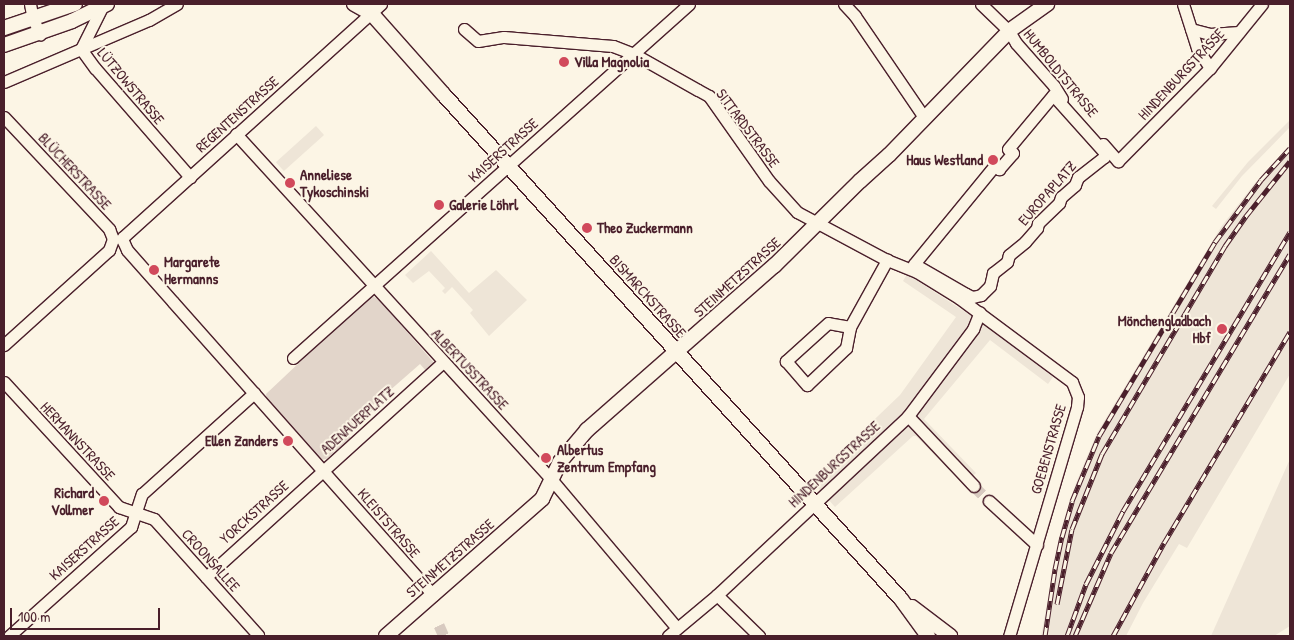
<!DOCTYPE html>
<html>
<head>
<meta charset="utf-8">
<style>
	body { margin:0 }
	#map { position:relative; width:1294px; height:640px; overflow:hidden; background:#fcf5e5; font-family:"Patrick Hand",sans-serif }
	div>[style] { position:absolute }
	[style*='--x'] { left:calc(var(--x)*1px); top:calc(var(--y)*1px); width:calc(var(--w)*1px); rotate:calc(var(--a)*1deg) }
	.built>* { inset:0; background:#eee5d7; transform-origin:0 0 }
	.green>* { inset:0; background:#e2d5ca }
	.minor-tunnel>* { height:11px; margin-top:-5.5px; transform-origin:0; background:repeating-linear-gradient(90deg,#d8cac0 0 11px,transparent 0 16.5px) }
	.roads { filter:drop-shadow(1px 0 #4a1f2b) drop-shadow(-1px 0 #4a1f2b) drop-shadow(0 1px #4a1f2b) drop-shadow(0 -1px #4a1f2b) }
	.minor>* { height:11px; margin:-5.5px; padding:0 5.5px; transform-origin:5.5px; border-radius:5.5px; background:#fcf5e5 }
	.major>* { height:14px; margin:-7px; padding:0 7px; transform-origin:7px; border-radius:7px; background:#fcf5e5 }
	.rail>* { height:5px; margin-top:-2.5px; transform-origin:0; background:repeating-linear-gradient(90deg,#fcf5e5 0 9px,#4a1f2b 0 18px); box-sizing:border-box; border-block:1px solid #4a1f2b }
	.dots>* { width:14px; height:14px; translate:-50% -50%; box-sizing:border-box; border:2px solid #fcf5e5; border-radius:50% }
	span { translate:-50% -50%; white-space:nowrap; text-align:center; line-height:1.15; -webkit-text-stroke:4px #fcf5e5; paint-order:stroke }
	.poi-label { font-size:15px; color:#4a1f2b; font-weight:700 }
	.left { translate:0 -50%; text-align:left }
	.right { translate:-100% -50%; text-align:right }
	.street-label { font-size:15px; color:#4a1f2b }
	.frame { position:absolute; inset:0; border:5px solid #4a1f2b; pointer-events:none }
	.scale { position:absolute; left:10px; top:608px; width:150px; height:22px; box-sizing:border-box; border:2px solid #4a1f2b; border-top:0; padding-left:6px; font-size:15px; line-height:18px; white-space:nowrap; color:#4a1f2b; -webkit-text-stroke:4px #fcf5e5; paint-order:stroke }
</style>
</head>
<body>
<div id="map">
	<div class="built">
		<div style="clip-path:polygon(1290px 120px,1290px 127px,1242px 176px,1216px 209px,1212px 206px,1248px 162px)"></div>
		<div style="left:316px;top:126px;width:12px;height:54px;rotate:48deg"></div>
		<div style="clip-path:polygon(1290px 145px,1290px 374px,1187px 548px,1179px 544px,1143px 603px,1126px 636px,1041px 636px,1061px 529px,1076px 483px,1097px 433px,1221px 227px,1255px 183px)"></div>
		<div style="clip-path:polygon(431px 251px,469px 293px,496px 270px,527px 300px,489px 336px,470px 313px,473px 310px,452px 287px,445px 294px,442px 291px,445px 288px,429px 271px,413px 283px,405px 275px)"></div>
		<div style="clip-path:polygon(907px 274px,979px 321px,1053px 377px,1048px 384px,990px 340px,924px 419px,976px 473px,963px 484px,916px 436px,913px 436px,835px 507px,811px 480px,900px 395px,956px 317px,903px 281px)"></div>
		<div style="clip-path:polygon(1290px 459px,1290px 626px,1274px 636px,1211px 636px)"></div>
	</div>
	<div class="green">
		<div style="clip-path:polygon(371px 295px,379px 300px,436px 365px,427px 372px,420px 364px,372px 406px,374px 409px,347px 433px,351px 438px,326px 459px,320px 460px,267px 401px,266px 394px)"></div>
	</div>
	<div class="minor-tunnel">
		<div style="--x:974;--y:486;--w:21;--a:45"></div>
		<div style="--x:439;--y:625;--w:12;--a:66"></div>
	</div>
	<div class="roads">
		<div class="minor">
			<div style="--x:30;--y:4;--w:15;--a:79"></div>
			<div style="--x:33;--y:19;--w:17;--a:65"></div>
			<div style="--x:381;--y:4;--w:348;--a:137.9"></div>
			<div style="--x:123;--y:237;--w:4;--a:90"></div>
			<div style="--x:123;--y:241;--w:10;--a:66"></div>
			<div style="--x:127;--y:250;--w:69;--a:48.5"></div>
			<div style="--x:173;--y:302;--w:392;--a:48.4"></div>
			<div style="--x:844;--y:4;--w:16;--a:47"></div>
			<div style="--x:855;--y:16;--w:122;--a:55.7"></div>
			<div style="--x:981;--y:4;--w:39;--a:44"></div>
			<div style="--x:1009;--y:31;--w:14;--a:60"></div>
			<div style="--x:1016;--y:43;--w:57;--a:48.5"></div>
			<div style="--x:1054;--y:86;--w:15;--a:58"></div>
			<div style="--x:1183;--y:4;--w:46;--a:72.3"></div>
			<div style="--x:1197;--y:48;--w:24;--a:57"></div>
			<div style="--x:464;--y:29;--w:18;--a:41"></div>
			<div style="--x:478;--y:41;--w:26;--a:-9"></div>
			<div style="--x:504;--y:37;--w:109;--a:4.7"></div>
			<div style="--x:613;--y:46;--w:22;--a:21"></div>
			<div style="--x:634;--y:54;--w:73;--a:29.4"></div>
			<div style="--x:698;--y:90;--w:13;--a:29"></div>
			<div style="--x:709;--y:96;--w:104;--a:54.8"></div>
			<div style="--x:769;--y:181;--w:42;--a:47.9"></div>
			<div style="--x:797;--y:212;--w:102;--a:28.1"></div>
			<div style="--x:887;--y:260;--w:32;--a:22"></div>
			<div style="--x:917;--y:272;--w:49;--a:31.8"></div>
			<div style="--x:959;--y:298;--w:141;--a:36.6"></div>
			<div style="--x:1072;--y:382;--w:16;--a:68"></div>
			<div style="--x:1078;--y:397;--w:10;--a:96"></div>
			<div style="--x:1077;--y:407;--w:239;--a:106.5"></div>
			<div style="--x:1191;--y:29;--w:20;--a:15"></div>
			<div style="--x:1210;--y:34;--w:29;--a:-4"></div>
			<div style="--x:81;--y:49;--w:24;--a:54"></div>
			<div style="--x:95;--y:68;--w:145;--a:48.9"></div>
			<div style="--x:81;--y:49;--w:47;--a:-63.4"></div>
			<div style="--x:4;--y:82;--w:158;--a:-23.2"></div>
			<div style="--x:149;--y:20;--w:32;--a:-30"></div>
			<div style="--x:1053;--y:95;--w:76;--a:48.2"></div>
			<div style="--x:1104;--y:152;--w:5;--a:90"></div>
			<div style="--x:1104;--y:157;--w:33;--a:142"></div>
			<div style="--x:1078;--y:177;--w:9;--a:111"></div>
			<div style="--x:1075;--y:185;--w:18;--a:139"></div>
			<div style="--x:1061;--y:197;--w:6;--a:108"></div>
			<div style="--x:1059;--y:203;--w:29;--a:136"></div>
			<div style="--x:1038;--y:223;--w:5;--a:101"></div>
			<div style="--x:1037;--y:228;--w:18;--a:131"></div>
			<div style="--x:1025;--y:242;--w:21;--a:141"></div>
			<div style="--x:1009;--y:255;--w:7;--a:106"></div>
			<div style="--x:1007;--y:262;--w:18;--a:142"></div>
			<div style="--x:993;--y:273;--w:13;--a:103"></div>
			<div style="--x:990;--y:286;--w:13;--a:135"></div>
			<div style="--x:981;--y:295;--w:9;--a:167"></div>
			<div style="--x:972;--y:297;--w:7;--a:-153"></div>
			<div style="--x:966;--y:294;--w:60;--a:-150"></div>
			<div style="--x:914;--y:264;--w:128;--a:-50.7"></div>
			<div style="--x:995;--y:165;--w:6;--a:45"></div>
			<div style="--x:999;--y:169;--w:21;--a:-49"></div>
			<div style="--x:1013;--y:153;--w:6;--a:-141"></div>
			<div style="--x:1008;--y:149;--w:70;--a:-50.2"></div>
			<div style="--x:4;--y:117;--w:154;--a:46.8"></div>
			<div style="--x:109;--y:229;--w:11;--a:68"></div>
			<div style="--x:113;--y:239;--w:12;--a:110"></div>
			<div style="--x:109;--y:250;--w:142;--a:137.9"></div>
			<div style="--x:236;--y:134;--w:467;--a:47.6"></div>
			<div style="--x:551;--y:479;--w:195;--a:49.8"></div>
			<div style="--x:1103;--y:144;--w:23;--a:49"></div>
			<div style="--x:1118;--y:161;--w:131;--a:-45.3"></div>
			<div style="--x:1210;--y:68;--w:82;--a:-50.9"></div>
			<div style="--x:850;--y:327;--w:22;--a:-170"></div>
			<div style="--x:828;--y:323;--w:57;--a:137.9"></div>
			<div style="--x:786;--y:361;--w:32;--a:49"></div>
			<div style="--x:807;--y:385;--w:54;--a:-43.5"></div>
			<div style="--x:846;--y:348;--w:21;--a:-79"></div>
			<div style="--x:850;--y:327;--w:77;--a:-61.1"></div>
			<div style="--x:293;--y:358;--w:531;--a:-41.79"></div>
			<div style="--x:4;--y:382;--w:170;--a:47.4"></div>
			<div style="--x:119;--y:507;--w:37;--a:19"></div>
			<div style="--x:154;--y:519;--w:156;--a:48.1"></div>
			<div style="--x:908;--y:416;--w:96;--a:46.7"></div>
			<div style="--x:989;--y:501;--w:65;--a:42.5"></div>
			<div style="--x:206;--y:577;--w:320;--a:-42.2"></div>
			<div style="--x:717;--y:595;--w:59;--a:44.3"></div>
			<div style="--x:9;--y:636;--w:164;--a:-41.8"></div>
			<div style="--x:131;--y:527;--w:35;--a:-72"></div>
			<div style="--x:142;--y:494;--w:151;--a:-42"></div>
			<div style="--x:668;--y:636;--w:64;--a:-39.9"></div>
			<div style="--x:717;--y:595;--w:262;--a:-43.1"></div>
			<div style="--x:908;--y:416;--w:109;--a:-53.2"></div>
			<div style="--x:973;--y:329;--w:18;--a:-68"></div>
		</div>
		<div class="major">
			<div style="--x:354;--y:4;--w:21;--a:29"></div>
			<div style="--x:368;--y:4;--w:11;--a:68"></div>
			<div style="--x:372;--y:14;--w:108;--a:48.4"></div>
			<div style="--x:444;--y:95;--w:680;--a:47.8"></div>
			<div style="--x:901;--y:599;--w:46;--a:53.9"></div>
			<div style="--x:4;--y:28;--w:75;--a:-18.7"></div>
			<div style="--x:4;--y:45;--w:72;--a:-19.4"></div>
			<div style="--x:72;--y:21;--w:39;--a:-26"></div>
			<div style="--x:912;--y:607;--w:48;--a:37.3"></div>
			<div style="--x:386;--y:636;--w:208;--a:-41.3"></div>
			<div style="--x:542;--y:499;--w:41;--a:-64.1"></div>
			<div style="--x:560;--y:462;--w:42;--a:-49.8"></div>
			<div style="--x:587;--y:430;--w:249;--a:-41.3"></div>
			<div style="--x:774;--y:266;--w:121;--a:-44.7"></div>
			<div style="--x:860;--y:181;--w:39;--a:-42"></div>
			<div style="--x:889;--y:155;--w:173;--a:-45.9"></div>
			<div style="--x:1009;--y:31;--w:47;--a:-35.4"></div>
		</div>
	</div>
	<div class="rail">
		<div style="--x:1057;--y:604;--w:76;--a:-78.7"></div>
		<div style="--x:1072;--y:529;--w:81;--a:-68.2"></div>
		<div style="--x:1102;--y:454;--w:242;--a:-59.4"></div>
		<div style="--x:1225;--y:246;--w:37;--a:-55"></div>
		<div style="--x:1246;--y:216;--w:70;--a:-51.3"></div>
		<div style="--x:1045;--y:636;--w:68;--a:-81.5"></div>
		<div style="--x:1055;--y:569;--w:33;--a:-78"></div>
		<div style="--x:1062;--y:537;--w:37;--a:-74"></div>
		<div style="--x:1072;--y:501;--w:70;--a:-67.4"></div>
		<div style="--x:1099;--y:436;--w:226;--a:-59.1"></div>
		<div style="--x:1215;--y:242;--w:77;--a:-53.4"></div>
		<div style="--x:1261;--y:180;--w:43;--a:-47.8"></div>
		<div style="--x:1067;--y:636;--w:55;--a:-69.9"></div>
		<div style="--x:1086;--y:584;--w:82;--a:-63.1"></div>
		<div style="--x:1123;--y:511;--w:325;--a:-59.1"></div>
		<div style="--x:1075;--y:636;--w:90;--a:-66.6"></div>
		<div style="--x:1111;--y:553;--w:348;--a:-59.1"></div>
		<div style="--x:1113;--y:636;--w:106;--a:-61.3"></div>
		<div style="--x:1164;--y:543;--w:246;--a:-59.2"></div>
	</div>
	<div class="dots">
		<div style="left:564px;top:62px;background:#d1495b"></div>
		<div style="left:993px;top:160px;background:#d1495b"></div>
		<div style="left:290px;top:183px;background:#d1495b"></div>
		<div style="left:439px;top:205px;background:#d1495b"></div>
		<div style="left:587px;top:228px;background:#d1495b"></div>
		<div style="left:154px;top:270px;background:#d1495b"></div>
		<div style="left:1222px;top:329px;background:#d1495b"></div>
		<div style="left:288px;top:441px;background:#d1495b"></div>
		<div style="left:546px;top:458px;background:#d1495b"></div>
		<div style="left:104px;top:501px;background:#d1495b"></div>
	</div>
	<div class="poi-label">
		<span class="left" style="left:574px;top:62px">Villa Magnolia</span>
		<span class="right" style="left:983px;top:160px">Haus Westland</span>
		<span class="left" style="left:300px;top:183px">Anneliese<br>Tykoschinski</span>
		<span class="left" style="left:449px;top:205px">Galerie Löhrl</span>
		<span class="left" style="left:597px;top:228px">Theo Zuckermann</span>
		<span class="left" style="left:164px;top:270px">Margarete<br>Hermanns</span>
		<span class="right" style="left:1211px;top:329px">Mönchengladbach<br>Hbf</span>
		<span class="right" style="left:278px;top:441px">Ellen Zanders</span>
		<span class="left" style="left:557px;top:458px">Albertus<br>Zentrum Empfang</span>
		<span class="right" style="left:94px;top:501px">Richard<br>Vollmer</span>
	</div>
	<div class="street-label">
		<span style="left:1061px;top:73px;rotate:51deg">HUMBOLDTSTRASSE</span>
		<span style="left:1181px;top:74px;rotate:-47deg">HINDENBURGSTRASSE</span>
		<span style="left:131px;top:86px;rotate:50deg">LÜTZOWSTRASSE</span>
		<span style="left:237px;top:114px;rotate:-42deg">REGENTENSTRASSE</span>
		<span style="left:748px;top:128px;rotate:53deg">SITTARDSTRASSE</span>
		<span style="left:503px;top:150px;rotate:-42deg">KAISERSTRASSE</span>
		<span style="left:75px;top:171px;rotate:47deg">BLÜCHERSTRASSE</span>
		<span style="left:1047px;top:193px;rotate:-49deg">EUROPAPLATZ</span>
		<span style="left:737px;top:277px;rotate:-42deg">STEINMETZSTRASSE</span>
		<span style="left:648px;top:296px;rotate:48deg">BISMARCKSTRASSE</span>
		<span style="left:470px;top:369px;rotate:47deg">ALBERTUSSTRASSE</span>
		<span style="left:357px;top:420px;rotate:-42deg">ADENAUERPLATZ</span>
		<span style="left:78px;top:441px;rotate:47deg">HERMANNSTRASSE</span>
		<span style="left:1048px;top:449px;rotate:-74deg">GOEBENSTRASSE</span>
		<span style="left:834px;top:464px;rotate:-43deg">HINDENBURGSTRASSE</span>
		<span style="left:254px;top:512px;rotate:-42deg">YORCKSTRASSE</span>
		<span style="left:389px;top:523px;rotate:49deg">KLEISTSTRASSE</span>
		<span style="left:84px;top:548px;rotate:-42deg">KAISERSTRASSE</span>
		<span style="left:450px;top:558px;rotate:-41deg">STEINMETZSTRASSE</span>
		<span style="left:211px;top:560px;rotate:48deg">CROONSALLEE</span>
	</div>
	<div class="frame"></div>
	<div class="scale">100 m</div>
</div>
</body>
</html>
